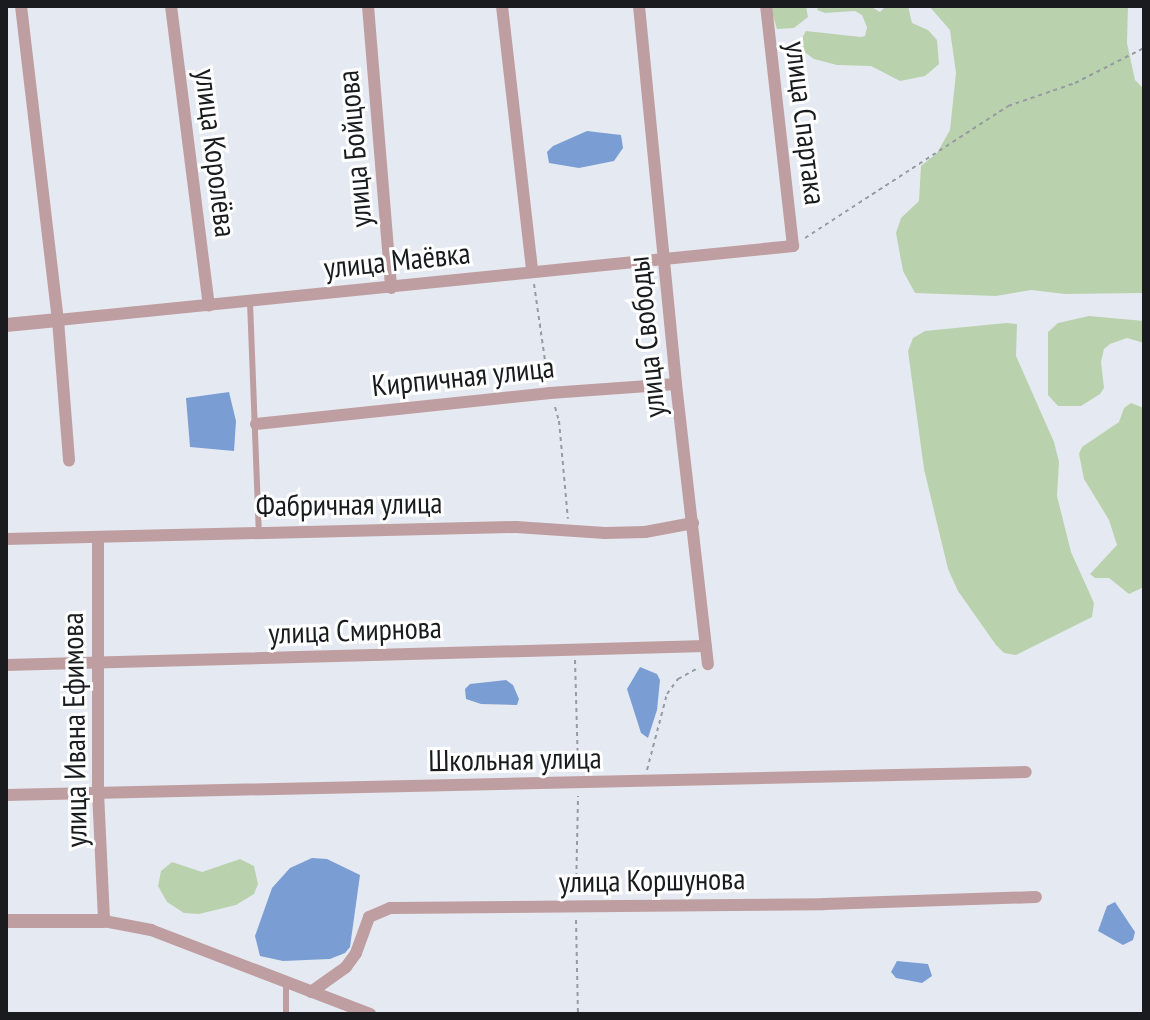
<!DOCTYPE html>
<html>
<head>
<meta charset="utf-8">
<style>
	body { margin:0 }
	#map { position:relative; width:1150px; height:1020px; overflow:hidden; background:#e5eaf2; font-family:"PT Sans Narrow",sans-serif }
	div>[style] { position:absolute }
	[style*='--x'] { left:calc(var(--x)*1px); top:calc(var(--y)*1px); width:calc(var(--w)*1px); rotate:calc(var(--a)*1deg) }
	.green>* { inset:0; background:#b9d2ad }
	.water>* { inset:0; background:#7a9ed3 }
	.path>* { height:2px; margin-top:-1px; transform-origin:0; background:repeating-linear-gradient(90deg,#979aa1 0 4px,transparent 0 8px) }
	.service>* { height:6px; margin:-3px; padding:0 3px; transform-origin:3px; border-radius:3px; background:#bf9ea1 }
	.minor>* { height:12px; margin:-6px; padding:0 6px; transform-origin:6px; border-radius:6px; background:#bf9ea1 }
	.tertiary>* { height:14px; margin:-7px; padding:0 7px; transform-origin:7px; border-radius:7px; background:#bf9ea1 }
	span { translate:-50% -50%; white-space:nowrap; text-align:center; line-height:1.15; -webkit-text-stroke:6px #fff; paint-order:stroke }
	.street-label { font-size:30px; color:#191b1e }
	.frame { position:absolute; inset:0; border:8px solid #191b1e; pointer-events:none }
</style>
</head>
<body>
<div id="map">
	<div class="green">
		<div style="clip-path:polygon(770px 6px,806px 6px,808px 17px,794px 28px,777px 29px)"></div>
		<div style="clip-path:polygon(819px 6px,870px 6px,880px 12px,886px 6px,908px 6px,912px 23px,928px 30px,937px 40px,939px 64px,925px 76px,900px 81px,871px 66px,837px 65px,814px 59px,803px 51px,802px 38px,806px 31px,861px 37px,865px 36px,867px 27px,862px 15px,855px 11px,825px 13px,817px 10px)"></div>
		<div style="clip-path:polygon(929px 6px,1128px 6px,1127px 43px,1135px 80px,1144px 89px,1144px 293px,1065px 294px,1031px 290px,996px 296px,915px 293px,903px 271px,896px 233px,901px 218px,919px 201px,921px 166px,937px 153px,950px 130px,956px 73px,950px 30px)"></div>
		<div style="clip-path:polygon(1089px 316px,1144px 321px,1144px 343px,1127px 338px,1110px 344px,1104px 349px,1101px 362px,1104px 388px,1100px 394px,1081px 406px,1058px 406px,1048px 395px,1048px 332px,1058px 323px)"></div>
		<div style="clip-path:polygon(1006px 323px,1017px 324px,1016px 356px,1054px 442px,1059px 462px,1057px 496px,1071px 552px,1094px 603px,1092px 617px,1016px 655px,1004px 653px,996px 645px,958px 591px,948px 569px,924px 469px,908px 351px,913px 338px,925px 331px)"></div>
		<div style="clip-path:polygon(1131px 403px,1144px 408px,1144px 587px,1129px 594px,1109px 578px,1095px 578px,1090px 574px,1117px 545px,1109px 520px,1084px 479px,1079px 454px,1082px 447px,1119px 422px,1124px 408px)"></div>
		<div style="clip-path:polygon(240px 859px,254px 866px,258px 884px,254px 894px,236px 905px,199px 914px,184px 913px,167px 902px,158px 886px,161px 871px,172px 862px,202px 872px)"></div>
	</div>
	<div class="water">
		<div style="clip-path:polygon(587px 131px,621px 135px,623px 148px,614px 161px,579px 168px,549px 163px,547px 152px,553px 146px)"></div>
		<div style="clip-path:polygon(229px 392px,236px 421px,234px 451px,190px 447px,186px 398px)"></div>
		<div style="clip-path:polygon(640px 667px,657px 674px,660px 680px,657px 710px,648px 738px,641px 733px,627px 689px)"></div>
		<div style="clip-path:polygon(506px 680px,513px 685px,519px 699px,517px 705px,481px 704px,466px 699px,465px 689px,470px 684px)"></div>
		<div style="clip-path:polygon(312px 858px,327px 859px,360px 875px,350px 947px,345px 953px,330px 959px,283px 961px,260px 956px,255px 936px,272px 888px,290px 868px)"></div>
		<div style="clip-path:polygon(1115px 902px,1135px 932px,1133px 940px,1123px 945px,1098px 931px,1107px 906px)"></div>
		<div style="clip-path:polygon(897px 961px,928px 964px,932px 976px,922px 983px,896px 978px,891px 972px)"></div>
	</div>
	<div class="path">
		<div style="--x:805;--y:238;--w:242;--a:-33"></div>
		<div style="--x:1008;--y:106;--w:71;--a:-18.9"></div>
		<div style="--x:1075;--y:83;--w:77;--a:-26.9"></div>
		<div style="--x:534;--y:284;--w:98;--a:81.8"></div>
		<div style="--x:555;--y:407;--w:15;--a:74"></div>
		<div style="--x:559;--y:421;--w:98;--a:84.8"></div>
		<div style="--x:575;--y:660;--w:109;--a:88.4"></div>
		<div style="--x:647;--y:770;--w:79;--a:-75.3"></div>
		<div style="--x:667;--y:694;--w:19;--a:-54"></div>
		<div style="--x:678;--y:679;--w:21;--a:-29"></div>
		<div style="--x:576;--y:893;--w:97;--a:-88.8"></div>
		<div style="--x:576;--y:920;--w:94;--a:88.8"></div>
	</div>
	<div class="service">
		<div style="--x:250;--y:302;--w:230;--a:87.8"></div>
		<div style="--x:286;--y:983;--w:31;--a:90"></div>
	</div>
	<div class="minor">
		<div style="--x:21;--y:6;--w:316;--a:83.3"></div>
		<div style="--x:58;--y:320;--w:141;--a:85.5"></div>
		<div style="--x:171;--y:6;--w:302;--a:82.8"></div>
		<div style="--x:368;--y:6;--w:283;--a:85.3"></div>
		<div style="--x:502;--y:6;--w:267;--a:83.5"></div>
		<div style="--x:639;--y:6;--w:380;--a:84.4"></div>
		<div style="--x:676;--y:384;--w:282;--a:83.5"></div>
		<div style="--x:58;--y:320;--w:739;--a:-5.75"></div>
		<div style="--x:793;--y:246;--w:242;--a:-96.4"></div>
		<div style="--x:256;--y:424;--w:296;--a:-6"></div>
		<div style="--x:550;--y:393;--w:126;--a:-4.1"></div>
		<div style="--x:98;--y:538;--w:254;--a:90"></div>
		<div style="--x:98;--y:792;--w:129;--a:87.3"></div>
		<div style="--x:104;--y:921;--w:48;--a:10.8"></div>
		<div style="--x:151;--y:930;--w:235;--a:21"></div>
		<div style="--x:6;--y:539;--w:510;--a:-1.35"></div>
		<div style="--x:516;--y:527;--w:89;--a:3.9"></div>
		<div style="--x:605;--y:533;--w:40;--a:-1.4"></div>
		<div style="--x:645;--y:532;--w:49;--a:-10.6"></div>
		<div style="--x:6;--y:665;--w:700;--a:-1.55"></div>
		<div style="--x:6;--y:795;--w:1020;--a:-1.29"></div>
		<div style="--x:311;--y:992;--w:43;--a:-35.5"></div>
		<div style="--x:346;--y:967;--w:17;--a:-54"></div>
		<div style="--x:356;--y:953;--w:38;--a:-70"></div>
		<div style="--x:369;--y:917;--w:23;--a:-23"></div>
		<div style="--x:390;--y:908;--w:434;--a:-0.5"></div>
		<div style="--x:824;--y:904;--w:212;--a:-1.9"></div>
	</div>
	<div class="tertiary">
		<div style="--x:6;--y:325;--w:52;--a:-5.5"></div>
		<div style="--x:6;--y:921;--w:98;--a:0"></div>
	</div>
	<div class="street-label">
		<span style="left:806px;top:123px;rotate:83deg">улица Спартака</span>
		<span style="left:354px;top:149px;rotate:-95deg">улица Бойцова</span>
		<span style="left:216px;top:153px;rotate:83deg">улица Королёва</span>
		<span style="left:397px;top:260px;rotate:-6deg">улица Маёвка</span>
		<span style="left:646px;top:337px;rotate:-96deg">улица Свободы</span>
		<span style="left:463px;top:376px;rotate:-6deg">Кирпичная улица</span>
		<span style="left:349px;top:504px;rotate:-1deg">Фабричная улица</span>
		<span style="left:355px;top:630px;rotate:-2deg">улица Смирнова</span>
		<span style="left:74px;top:730px;rotate:-91deg">улица Ивана Ефимова</span>
		<span style="left:515px;top:759px;rotate:-1deg">Школьная улица</span>
		<span style="left:652px;top:880px;rotate:-1deg">улица Коршунова</span>
	</div>
	<div class="frame"></div>
</div>
</body>
</html>
